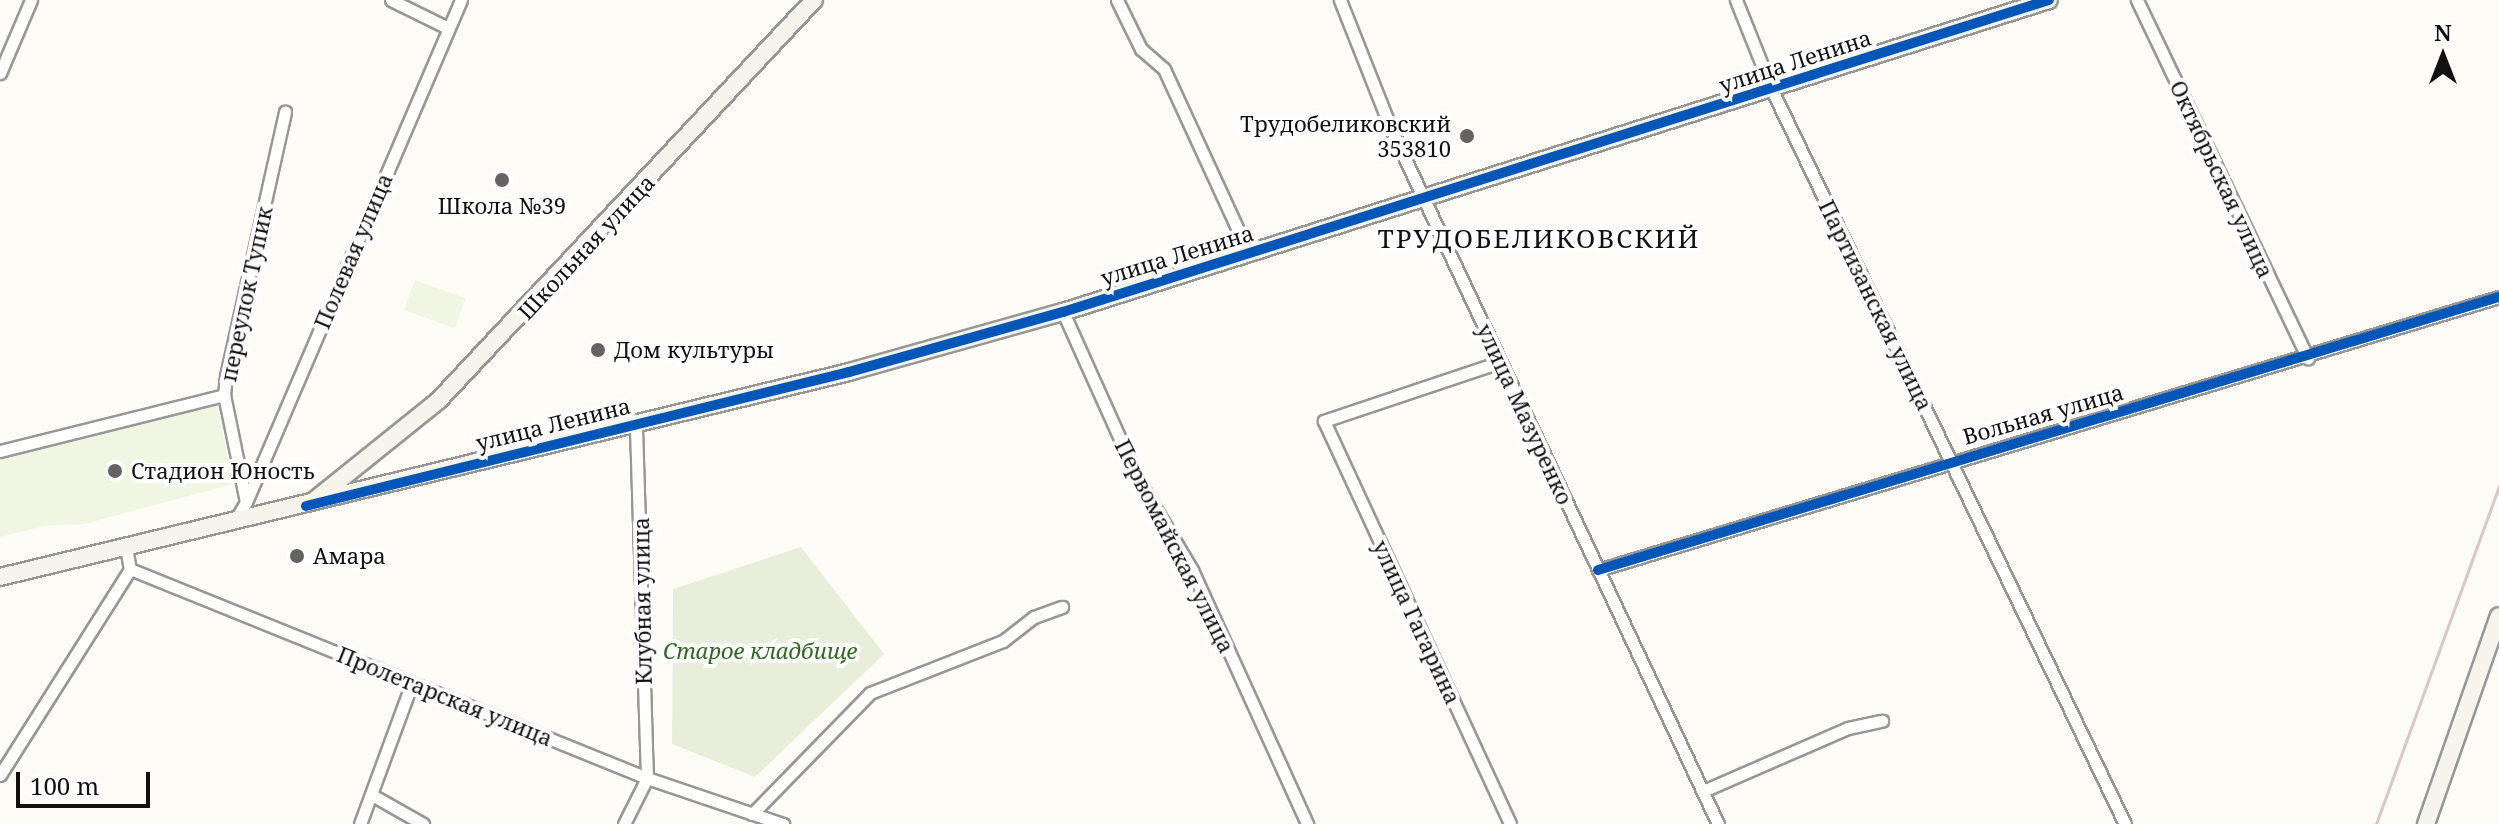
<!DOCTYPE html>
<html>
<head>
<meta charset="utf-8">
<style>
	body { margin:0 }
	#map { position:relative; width:2499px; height:824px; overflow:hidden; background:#fdfcf7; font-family:"Noto Serif",serif }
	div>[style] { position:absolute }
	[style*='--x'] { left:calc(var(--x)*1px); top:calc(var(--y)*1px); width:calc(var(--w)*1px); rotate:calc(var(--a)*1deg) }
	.cemetery>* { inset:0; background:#e9eedb }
	.pitch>* { inset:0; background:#f0f6e1; transform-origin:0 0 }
	.roads { filter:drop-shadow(2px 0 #979795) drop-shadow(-2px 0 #979795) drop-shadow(0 2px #979795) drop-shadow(0 -2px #979795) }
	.street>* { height:11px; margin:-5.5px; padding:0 5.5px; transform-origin:5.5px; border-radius:5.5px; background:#fffffe }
	.secondary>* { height:16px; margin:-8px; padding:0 8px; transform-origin:8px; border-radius:8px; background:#f6f4eb }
	.rail>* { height:3px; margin:-1.5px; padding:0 1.5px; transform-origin:1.5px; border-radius:1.5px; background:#d9c6c7 }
	.cycleway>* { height:10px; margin:-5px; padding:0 5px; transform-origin:5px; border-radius:5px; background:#0057b8 }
	.dots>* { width:22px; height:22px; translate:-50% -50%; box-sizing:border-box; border:4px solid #fff; border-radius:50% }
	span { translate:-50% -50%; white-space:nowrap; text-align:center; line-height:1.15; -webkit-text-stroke:8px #fff; paint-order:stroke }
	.street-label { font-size:22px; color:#111 }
	.poi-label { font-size:22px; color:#111 }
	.right { translate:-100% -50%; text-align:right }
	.left { translate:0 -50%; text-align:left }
	.park-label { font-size:22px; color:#2f6b1f; font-style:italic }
	.quarter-label { font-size:26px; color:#111; letter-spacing:2px }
	.north { position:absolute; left:2403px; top:16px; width:80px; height:80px; -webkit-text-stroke:6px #fff; paint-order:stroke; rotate:0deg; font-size:22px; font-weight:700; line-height:32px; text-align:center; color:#111 }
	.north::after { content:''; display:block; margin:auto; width:28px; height:36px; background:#111; clip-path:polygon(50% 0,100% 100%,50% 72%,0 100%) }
	.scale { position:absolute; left:16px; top:772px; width:134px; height:36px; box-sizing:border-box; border:4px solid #111; border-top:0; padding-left:10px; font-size:24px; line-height:28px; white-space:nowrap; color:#111; -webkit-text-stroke:6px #fff; paint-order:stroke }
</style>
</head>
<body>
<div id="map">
	<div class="cemetery">
		<div style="clip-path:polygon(801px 547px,884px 654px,755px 777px,672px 744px,673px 589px)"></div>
	</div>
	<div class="pitch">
		<div style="left:415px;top:280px;width:54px;height:32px;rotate:20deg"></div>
		<div style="clip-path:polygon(216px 402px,233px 484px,84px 524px,44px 526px,0 537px,0 458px)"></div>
	</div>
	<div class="roads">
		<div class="street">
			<div style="--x:391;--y:0;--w:64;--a:26.2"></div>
			<div style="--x:1117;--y:0;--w:55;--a:63.9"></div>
			<div style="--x:1141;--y:49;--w:30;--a:41"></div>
			<div style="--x:1164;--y:69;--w:204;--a:65.3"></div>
			<div style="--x:1340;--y:0;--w:139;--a:68.4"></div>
			<div style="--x:1391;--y:129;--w:768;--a:64.8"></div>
			<div style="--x:1736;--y:0;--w:97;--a:68.2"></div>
			<div style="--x:1772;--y:90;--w:814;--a:64.32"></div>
			<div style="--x:2137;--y:0;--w:397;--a:64.5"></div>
			<div style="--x:0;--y:73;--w:79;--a:-67"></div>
			<div style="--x:1063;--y:312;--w:188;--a:65.8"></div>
			<div style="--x:1140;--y:483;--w:101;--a:59.1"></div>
			<div style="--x:1192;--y:570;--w:279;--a:65.6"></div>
			<div style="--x:1500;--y:362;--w:186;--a:161.5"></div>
			<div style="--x:1324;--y:421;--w:444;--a:65.2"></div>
			<div style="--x:0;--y:451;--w:231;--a:-14"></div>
			<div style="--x:246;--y:502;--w:546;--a:-66.82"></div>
			<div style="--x:235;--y:521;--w:22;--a:-60"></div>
			<div style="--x:246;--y:502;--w:109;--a:-101.6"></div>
			<div style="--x:224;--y:395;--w:19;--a:-84"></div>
			<div style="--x:226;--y:376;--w:271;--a:-77.4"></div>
			<div style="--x:126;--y:547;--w:22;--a:80"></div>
			<div style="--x:130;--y:569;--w:558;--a:22.01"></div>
			<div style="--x:647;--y:778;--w:144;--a:18.7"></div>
			<div style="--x:1598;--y:570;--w:941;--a:-16.86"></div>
			<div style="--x:0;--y:775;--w:244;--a:-57.7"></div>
			<div style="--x:1703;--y:791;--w:158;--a:-23.5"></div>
			<div style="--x:1848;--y:728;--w:35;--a:-12"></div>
			<div style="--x:372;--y:795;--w:59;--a:29.6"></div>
			<div style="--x:752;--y:814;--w:169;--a:-45.7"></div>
			<div style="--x:870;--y:693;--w:143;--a:-21.4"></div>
			<div style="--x:1003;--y:641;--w:39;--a:-38"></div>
			<div style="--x:1034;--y:617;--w:30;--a:-20"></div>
			<div style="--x:360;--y:824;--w:150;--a:-69.8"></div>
			<div style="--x:624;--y:824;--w:51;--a:-63.4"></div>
			<div style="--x:647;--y:778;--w:354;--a:-91.8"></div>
		</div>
		<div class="secondary">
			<div style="--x:316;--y:499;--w:158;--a:-38.8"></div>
			<div style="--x:439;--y:400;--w:548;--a:-46.85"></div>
			<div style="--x:0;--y:577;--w:873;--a:-13.57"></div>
			<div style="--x:849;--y:372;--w:222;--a:-15.7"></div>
			<div style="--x:1063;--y:312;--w:1034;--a:-17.56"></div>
			<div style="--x:2426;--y:824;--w:220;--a:-70.7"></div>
		</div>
	</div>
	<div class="rail">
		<div style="--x:2376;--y:824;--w:360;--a:-70"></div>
	</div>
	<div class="cycleway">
		<div style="--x:306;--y:506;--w:559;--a:-13.86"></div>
		<div style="--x:849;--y:372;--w:222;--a:-15.7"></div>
		<div style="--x:1063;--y:312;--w:1034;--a:-17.56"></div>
		<div style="--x:1598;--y:570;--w:941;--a:-16.86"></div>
	</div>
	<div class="dots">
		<div style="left:1467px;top:136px;background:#646362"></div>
		<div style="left:502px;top:180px;background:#646362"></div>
		<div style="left:598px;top:350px;background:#646362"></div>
		<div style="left:115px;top:471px;background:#646362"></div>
		<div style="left:297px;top:556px;background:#646362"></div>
	</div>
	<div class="street-label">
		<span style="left:1795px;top:61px;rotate:-18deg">улица Ленина</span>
		<span style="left:2222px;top:179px;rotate:65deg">Октябрьская улица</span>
		<span style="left:586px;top:247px;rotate:-47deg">Школьная улица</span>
		<span style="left:353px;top:251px;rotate:-67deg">Полевая улица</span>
		<span style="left:1177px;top:255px;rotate:-17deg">улица Ленина</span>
		<span style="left:246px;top:294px;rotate:-78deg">переулок Тупик</span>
		<span style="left:1876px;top:305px;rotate:64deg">Партизанская улица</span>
		<span style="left:1525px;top:414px;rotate:65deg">улица Мазуренко</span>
		<span style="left:2043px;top:414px;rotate:-16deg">Вольная улица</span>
		<span style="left:553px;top:424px;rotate:-14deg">улица Ленина</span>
		<span style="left:1175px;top:546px;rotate:63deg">Первомайская улица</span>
		<span style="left:642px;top:601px;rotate:-91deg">Клубная улица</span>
		<span style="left:1417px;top:622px;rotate:65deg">улица Гагарина</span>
		<span style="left:445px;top:696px;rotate:22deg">Пролетарская улица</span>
	</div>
	<div class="poi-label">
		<span class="right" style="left:1451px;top:136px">Трудобеликовский<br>353810</span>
		<span style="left:502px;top:206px">Школа №39</span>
		<span class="left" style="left:614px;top:350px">Дом культуры</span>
		<span class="left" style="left:131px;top:471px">Стадион Юность</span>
		<span class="left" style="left:313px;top:556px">Амара</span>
	</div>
	<div class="park-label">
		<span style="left:760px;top:651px">Старое кладбище</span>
	</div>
	<div class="quarter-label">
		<span style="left:1539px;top:239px">ТРУДОБЕЛИКОВСКИЙ</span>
	</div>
	<div class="north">N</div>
	<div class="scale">100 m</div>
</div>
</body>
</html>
